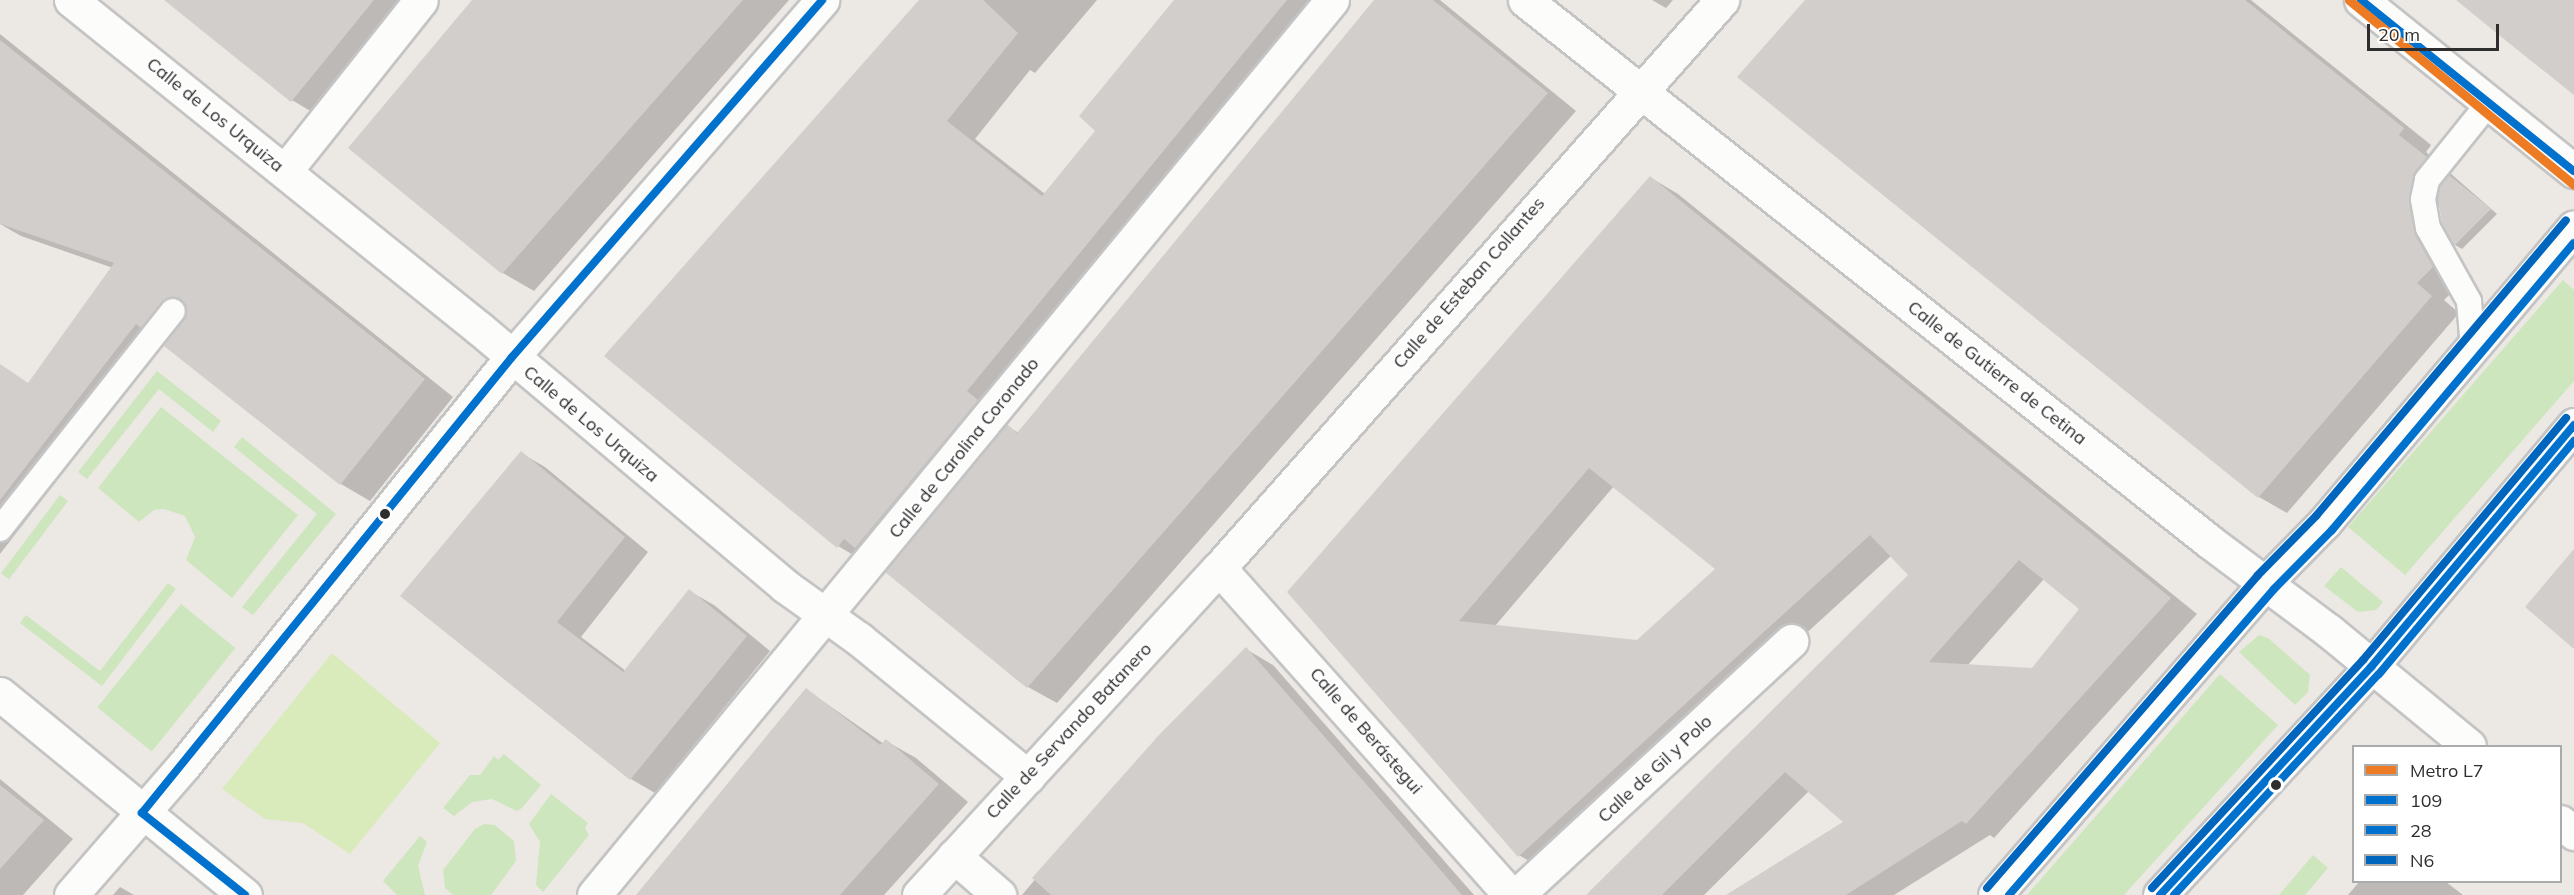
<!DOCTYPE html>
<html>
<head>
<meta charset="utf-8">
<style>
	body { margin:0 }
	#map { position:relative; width:2574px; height:895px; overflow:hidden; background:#ece8e4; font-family:Mulish,sans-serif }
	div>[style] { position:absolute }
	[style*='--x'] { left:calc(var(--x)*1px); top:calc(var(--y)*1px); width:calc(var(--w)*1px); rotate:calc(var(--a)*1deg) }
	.green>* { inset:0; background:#cee6be; transform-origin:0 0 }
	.pitch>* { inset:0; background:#d9eabb }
	.shadow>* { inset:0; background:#0003 }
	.building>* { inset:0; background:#d1cecb }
	.roads { filter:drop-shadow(2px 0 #c5c4c5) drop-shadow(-2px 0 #c5c4c5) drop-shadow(0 2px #c5c4c5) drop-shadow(0 -2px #c5c4c5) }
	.service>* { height:24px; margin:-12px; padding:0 12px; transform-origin:12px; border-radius:12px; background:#fcfcfb }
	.minor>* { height:33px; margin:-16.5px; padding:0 16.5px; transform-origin:16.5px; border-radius:16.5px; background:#fcfcfb }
	.tertiary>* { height:33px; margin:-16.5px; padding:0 16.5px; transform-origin:16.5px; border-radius:16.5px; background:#fcfcfb }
	.bus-1>* { height:8px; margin:-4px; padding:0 4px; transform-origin:4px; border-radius:4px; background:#0072ce }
	.bus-2>* { height:8px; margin:-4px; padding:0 4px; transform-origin:4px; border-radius:4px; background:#0072ce }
	.bus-3>* { height:8px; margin:-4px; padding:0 4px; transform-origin:4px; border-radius:4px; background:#0065bd }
	.metro-1>* { height:9px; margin:-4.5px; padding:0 4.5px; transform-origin:4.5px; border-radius:4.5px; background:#ed7b24 }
	.dots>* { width:16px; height:16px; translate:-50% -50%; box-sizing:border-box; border:3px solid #fff; border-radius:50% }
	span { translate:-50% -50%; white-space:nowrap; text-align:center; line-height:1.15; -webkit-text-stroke:4.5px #fff; paint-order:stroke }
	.street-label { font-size:18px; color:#2e2e2e }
	.legend { position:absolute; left:2352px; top:745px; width:210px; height:138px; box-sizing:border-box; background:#fff; border:2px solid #ababab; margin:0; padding:8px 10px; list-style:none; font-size:18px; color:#2e2e2e }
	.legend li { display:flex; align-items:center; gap:12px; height:30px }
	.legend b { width:30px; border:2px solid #ababab }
	.scale { position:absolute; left:2367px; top:24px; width:132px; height:27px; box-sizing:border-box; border:3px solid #2e2e2e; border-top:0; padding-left:8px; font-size:18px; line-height:21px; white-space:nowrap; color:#2e2e2e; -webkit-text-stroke:4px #fff; paint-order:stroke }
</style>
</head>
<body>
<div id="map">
	<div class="green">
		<div style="clip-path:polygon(2563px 280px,2574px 290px,2574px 381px,2405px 575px,2348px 527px)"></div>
		<div style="clip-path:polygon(157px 371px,221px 421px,213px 432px,159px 389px,87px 479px,78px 472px)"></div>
		<div style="clip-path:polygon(161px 407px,298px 515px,232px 598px,186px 560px,195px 537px,185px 516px,164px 509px,154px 510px,139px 522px,98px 488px)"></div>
		<div style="clip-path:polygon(242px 437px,336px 514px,253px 615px,242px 607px,317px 514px,234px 447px)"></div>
		<div style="left:60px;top:495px;width:10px;height:98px;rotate:37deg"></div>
		<div style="clip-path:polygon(2341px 567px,2383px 602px,2376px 610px,2358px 612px,2324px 586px)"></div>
		<div style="clip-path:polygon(168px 583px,176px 589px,102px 686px,20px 623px,26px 615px,100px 671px)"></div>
		<div style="left:181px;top:604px;width:70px;height:133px;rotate:39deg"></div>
		<div style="clip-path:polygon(2259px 635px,2268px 638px,2310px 675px,2308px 692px,2295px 705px,2239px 652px)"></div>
		<div style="clip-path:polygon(2220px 674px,2278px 725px,2124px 895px,2027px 895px)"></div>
		<div style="clip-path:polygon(504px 754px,541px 785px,522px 808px,517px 811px,492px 799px,472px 802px,454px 816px,443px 808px,470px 775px,480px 775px,494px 756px,498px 760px)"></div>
		<div style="clip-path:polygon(551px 794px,588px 823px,585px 828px,589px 835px,543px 892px,536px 885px,540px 842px,529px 824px)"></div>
		<div style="clip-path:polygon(484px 824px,495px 825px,514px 841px,516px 861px,491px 895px,453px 895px,445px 888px,443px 870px,475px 829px)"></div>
		<div style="clip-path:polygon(420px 836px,427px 842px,418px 866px,425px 895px,397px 895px,383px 881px)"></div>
		<div style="clip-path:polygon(2313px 855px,2328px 868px,2305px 895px,2279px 895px)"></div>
	</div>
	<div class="pitch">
		<div style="clip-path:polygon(332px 653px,440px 743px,350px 854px,303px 823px,265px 819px,222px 789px)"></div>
	</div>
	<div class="shadow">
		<div style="clip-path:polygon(167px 0,418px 0,322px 118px,292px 100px)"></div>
		<div style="clip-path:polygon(474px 0,789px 0,534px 291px,503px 273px,350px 147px)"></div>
		<div style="clip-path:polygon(923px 0,1097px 0,1035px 73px,1030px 70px,975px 139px,1045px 194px,1097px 131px,1176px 0,1331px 0,867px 563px,838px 546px)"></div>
		<div style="clip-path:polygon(1376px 0,1440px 0,1576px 111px,1057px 703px,1028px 687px,1007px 426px,1019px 433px)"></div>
		<div style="clip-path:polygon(1652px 0,1673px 0,1666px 8px)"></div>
		<div style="clip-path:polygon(1807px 0,2251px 0,2431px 145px,2426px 152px,2497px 214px,2462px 249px,2455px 245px,2443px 223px,2439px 203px,2437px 218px,2461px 283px,2444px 300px,2459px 313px,2287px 513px,2259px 497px)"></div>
		<div style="clip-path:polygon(0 34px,453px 397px,370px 501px,341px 484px,166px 345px,169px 336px,0 554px,0 391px,29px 384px,113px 268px,21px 236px,0 224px)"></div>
		<div style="clip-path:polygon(evenodd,1651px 178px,1678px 194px,2197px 614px,1994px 838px,1990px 835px,1894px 895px,1729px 895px,1845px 822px,1809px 791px,1704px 895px,1588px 895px,1911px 575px,1892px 555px,1546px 871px,1519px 855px,1289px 592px,1651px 178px,1614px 486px,1717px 568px,1637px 641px,1495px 626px,1614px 486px,1651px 178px,2044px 579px,2081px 609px,2033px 669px,1967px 666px,2044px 579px)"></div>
		<div style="clip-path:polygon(521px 453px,545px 467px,648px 552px,581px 637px,626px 671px,689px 591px,714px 605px,770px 651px,655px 793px,631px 779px,402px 596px)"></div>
		<div style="clip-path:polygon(1246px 649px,1273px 665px,1474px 895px,1022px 895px,1114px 786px)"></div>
		<div style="clip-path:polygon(807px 690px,884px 744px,886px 741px,916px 758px,968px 802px,884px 895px,641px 895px)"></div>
		<div style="clip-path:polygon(0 779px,73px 839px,23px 895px,0 895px)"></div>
		<div style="clip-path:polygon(2359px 882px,2446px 882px,2463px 895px,2348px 895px)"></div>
		<div style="clip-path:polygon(120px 887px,134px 895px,113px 895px)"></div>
	</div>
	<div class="building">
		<div style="clip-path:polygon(164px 0,374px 0,291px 102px)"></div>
		<div style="clip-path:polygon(472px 0,743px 0,502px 274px,348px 148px)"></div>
		<div style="clip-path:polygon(919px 0,983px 0,1018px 33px,947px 121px,1042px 196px,1095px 131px,1079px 116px,1174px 0,1287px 0,967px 391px,978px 400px,855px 548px,844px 539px,837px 548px,604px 356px)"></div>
		<div style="clip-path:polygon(1374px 0,1433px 0,1548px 93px,1027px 688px,885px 572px,1007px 424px,1017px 433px)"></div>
		<div style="clip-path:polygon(1805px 0,2245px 0,2404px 128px,2399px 135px,2427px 157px,2413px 177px,2409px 201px,2415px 235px,2433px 267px,2417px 283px,2432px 296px,2258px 498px,1737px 77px)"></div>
		<div style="clip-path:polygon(2456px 0,2574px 0,2574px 95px,2494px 31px)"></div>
		<div style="clip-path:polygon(0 40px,425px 379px,340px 485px,164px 346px,187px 314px,186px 305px,175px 297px,162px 302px,141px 328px,136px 324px,0 500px,0 364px,28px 383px,114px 263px,0 224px)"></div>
		<div style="clip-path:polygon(2449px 175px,2491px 209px,2454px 246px,2442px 223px,2438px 199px,2440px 186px)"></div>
		<div style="clip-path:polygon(evenodd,1650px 176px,2171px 598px,1966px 824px,1962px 821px,1846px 895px,1726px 895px,1843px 822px,1785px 772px,1662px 895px,1586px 895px,1908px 575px,1870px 535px,1518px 857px,1287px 592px,1650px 176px,1589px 468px,1715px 569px,1637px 640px,1459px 621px,1589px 468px,1650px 176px,2019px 560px,2079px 609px,2032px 668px,1929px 662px,2019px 560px)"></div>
		<div style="clip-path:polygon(521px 451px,625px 537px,557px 622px,623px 672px,689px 589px,747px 636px,630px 780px,400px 596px)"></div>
		<div style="clip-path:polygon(2574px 549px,2574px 649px,2525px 607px)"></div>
		<div style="clip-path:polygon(1246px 647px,1401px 824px,1462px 895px,1051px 895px,1032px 878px,1159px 735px)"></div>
		<div style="clip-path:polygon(806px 688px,880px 745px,886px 739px,939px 784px,840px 895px,636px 895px)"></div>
		<div style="clip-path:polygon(0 785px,44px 820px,0 869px)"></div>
	</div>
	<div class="roads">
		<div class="service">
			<div style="--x:2473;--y:348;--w:47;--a:-94.9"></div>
			<div style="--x:2469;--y:301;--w:84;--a:-119.3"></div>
			<div style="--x:2428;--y:228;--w:29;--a:-100"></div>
			<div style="--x:2423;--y:199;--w:19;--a:-78"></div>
			<div style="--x:2427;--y:180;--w:99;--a:-51.2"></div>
			<div style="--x:0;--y:529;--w:278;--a:-51.6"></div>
		</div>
		<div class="minor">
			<div style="--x:71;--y:0;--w:525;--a:38.81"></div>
			<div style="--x:480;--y:329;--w:399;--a:40.1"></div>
			<div style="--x:785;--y:586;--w:91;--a:35.6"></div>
			<div style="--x:859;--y:639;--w:218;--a:39.2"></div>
			<div style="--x:1525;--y:0;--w:873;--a:38.35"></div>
			<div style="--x:2210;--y:542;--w:149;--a:36.8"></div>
			<div style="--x:2329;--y:631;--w:181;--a:39.4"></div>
			<div style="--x:2361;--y:0;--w:273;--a:38.8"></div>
			<div style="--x:285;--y:171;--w:218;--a:-51.5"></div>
			<div style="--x:1219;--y:568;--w:438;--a:48.3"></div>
			<div style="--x:0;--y:694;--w:317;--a:39.4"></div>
			<div style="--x:2560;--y:822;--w:18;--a:38"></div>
			<div style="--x:954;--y:856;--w:60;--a:40.9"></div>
			<div style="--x:71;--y:895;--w:172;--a:-49"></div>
			<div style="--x:184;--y:765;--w:523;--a:-51.2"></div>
			<div style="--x:512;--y:357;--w:473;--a:-49"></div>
			<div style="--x:594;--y:895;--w:1160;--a:-50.49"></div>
			<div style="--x:919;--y:895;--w:444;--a:-47.5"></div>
			<div style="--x:1219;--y:568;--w:759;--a:-48.47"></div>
			<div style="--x:1517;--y:895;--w:374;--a:-42.8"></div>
		</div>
		<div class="tertiary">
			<div style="--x:1995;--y:895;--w:414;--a:-49.1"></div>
			<div style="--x:2266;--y:582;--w:83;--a:-45.5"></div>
			<div style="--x:2324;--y:523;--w:387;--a:-49.8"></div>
			<div style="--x:2160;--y:895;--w:311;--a:-47.2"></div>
			<div style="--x:2371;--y:667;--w:316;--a:-50"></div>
		</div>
	</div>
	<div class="bus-1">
		<div style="--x:2361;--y:0;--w:273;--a:38.8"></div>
		<div style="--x:245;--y:895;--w:132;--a:-141.5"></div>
		<div style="--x:142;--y:813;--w:587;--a:-50.94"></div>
		<div style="--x:512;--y:357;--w:473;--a:-49"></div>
		<div style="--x:2160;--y:895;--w:311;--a:-47.2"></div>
		<div style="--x:2371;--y:667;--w:316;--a:-50"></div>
	</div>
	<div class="bus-2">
		<div style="--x:2009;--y:895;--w:405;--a:-49.1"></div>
		<div style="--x:2274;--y:589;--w:83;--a:-45.5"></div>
		<div style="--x:2332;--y:530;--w:375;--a:-49.9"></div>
		<div style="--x:2174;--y:895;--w:301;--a:-47.2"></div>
		<div style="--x:2379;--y:674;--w:304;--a:-50.1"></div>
	</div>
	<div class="bus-3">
		<div style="--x:1987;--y:888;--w:414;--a:-49.1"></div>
		<div style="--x:2258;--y:575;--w:83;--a:-45.5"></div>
		<div style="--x:2316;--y:516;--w:387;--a:-49.8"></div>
		<div style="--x:2152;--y:888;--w:311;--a:-47.2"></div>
		<div style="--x:2363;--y:660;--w:316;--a:-50"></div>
	</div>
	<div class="metro-1">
		<div style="--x:2349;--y:0;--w:291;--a:39.4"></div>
	</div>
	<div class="dots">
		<div style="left:385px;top:514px;background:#2e2e2e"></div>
		<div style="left:2276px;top:785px;background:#2e2e2e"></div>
	</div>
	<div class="street-label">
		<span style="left:215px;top:115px;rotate:39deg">Calle de Los Urquiza</span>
		<span style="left:1469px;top:283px;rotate:-49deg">Calle de Esteban Collantes</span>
		<span style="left:1997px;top:373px;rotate:38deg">Calle de Gutierre de Cetina</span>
		<span style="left:591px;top:424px;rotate:40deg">Calle de Los Urquiza</span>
		<span style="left:964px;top:448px;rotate:-51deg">Calle de Carolina Coronado</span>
		<span style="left:1069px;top:731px;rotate:-47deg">Calle de Servando Batanero</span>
		<span style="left:1366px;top:731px;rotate:49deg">Calle de Berástegui</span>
		<span style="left:1655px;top:769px;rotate:-43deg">Calle de Gil y Polo</span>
	</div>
	<ul class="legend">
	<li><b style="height:8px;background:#ed7b24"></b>Metro L7</li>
	<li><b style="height:8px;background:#0072ce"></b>109</li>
	<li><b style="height:8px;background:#0072ce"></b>28</li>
	<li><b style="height:8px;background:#0065bd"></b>N6</li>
	</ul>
	<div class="scale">20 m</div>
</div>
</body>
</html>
